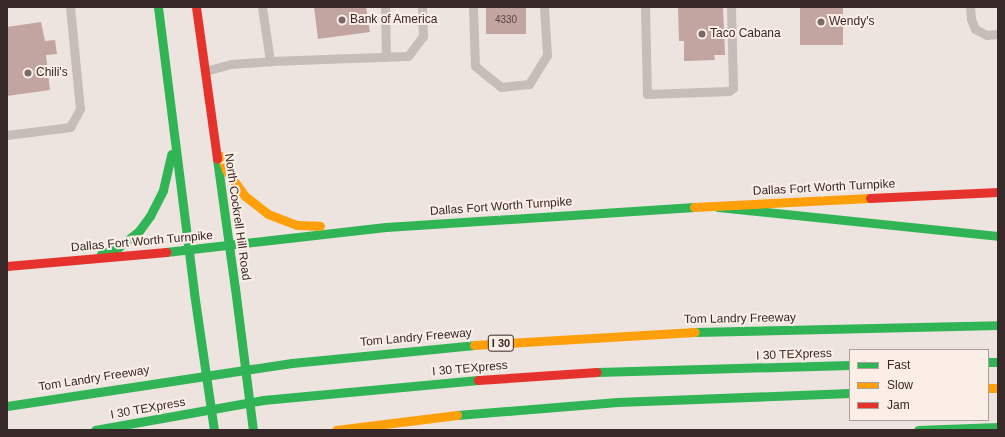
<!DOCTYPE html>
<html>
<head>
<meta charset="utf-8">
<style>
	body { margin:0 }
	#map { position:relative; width:1005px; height:437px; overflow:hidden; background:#ede4e0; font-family:Arial,sans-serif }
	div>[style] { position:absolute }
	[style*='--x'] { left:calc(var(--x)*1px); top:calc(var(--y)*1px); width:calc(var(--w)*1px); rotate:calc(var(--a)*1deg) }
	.building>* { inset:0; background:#c2a4a0; transform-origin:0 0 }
	.lane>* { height:9px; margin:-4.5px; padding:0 4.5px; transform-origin:4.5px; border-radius:4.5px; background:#c6bdb9 }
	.fast>* { height:9px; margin:-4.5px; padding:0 4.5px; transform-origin:4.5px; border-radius:4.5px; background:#30b455 }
	.slow>* { height:9px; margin:-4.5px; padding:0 4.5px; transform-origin:4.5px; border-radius:4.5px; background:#ff9f0a }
	.jam>* { height:9px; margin:-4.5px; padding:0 4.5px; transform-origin:4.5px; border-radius:4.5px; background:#e5322d }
	.fast-bridge>* { height:9px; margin:-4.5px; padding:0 4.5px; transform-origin:4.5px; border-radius:4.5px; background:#30b455 }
	.dots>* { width:11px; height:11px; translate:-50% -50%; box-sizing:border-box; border:2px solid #faeee7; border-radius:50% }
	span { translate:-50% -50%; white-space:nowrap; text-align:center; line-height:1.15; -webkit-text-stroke:4px #faeee7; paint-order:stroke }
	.number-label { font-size:10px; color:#5a4845 }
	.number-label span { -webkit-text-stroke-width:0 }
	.shield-label span { padding:1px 3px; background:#faeee7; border:1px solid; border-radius:3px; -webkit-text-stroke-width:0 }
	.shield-label { font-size:11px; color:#372927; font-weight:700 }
	.poi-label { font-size:12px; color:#372927 }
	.left { translate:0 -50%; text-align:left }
	.street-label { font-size:12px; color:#372927 }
	.frame { position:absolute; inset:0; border:8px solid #372927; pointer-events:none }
	.legend { position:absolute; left:849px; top:349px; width:140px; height:72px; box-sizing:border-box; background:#faeee7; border:1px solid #ac9f9a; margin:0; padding:5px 7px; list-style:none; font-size:12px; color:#372927 }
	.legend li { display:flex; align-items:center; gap:8px; height:20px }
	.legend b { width:20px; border:1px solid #ac9f9a }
</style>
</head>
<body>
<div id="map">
	<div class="building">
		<div style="clip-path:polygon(314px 7px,366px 7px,370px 32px,318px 39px)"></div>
		<div style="left:486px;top:7px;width:40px;height:27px"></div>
		<div style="clip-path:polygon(678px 7px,723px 7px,725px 55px,714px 55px,715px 60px,684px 61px,684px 41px,679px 41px)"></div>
		<div style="left:800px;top:7px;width:43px;height:38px"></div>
		<div style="clip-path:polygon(41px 22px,45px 41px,55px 40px,57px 54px,46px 55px,50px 90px,7px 96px,7px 27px)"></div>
	</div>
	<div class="lane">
		<div style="--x:262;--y:7;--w:55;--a:81.6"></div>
		<div style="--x:385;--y:7;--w:50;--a:88.9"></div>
		<div style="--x:473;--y:7;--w:59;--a:88.1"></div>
		<div style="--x:475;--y:66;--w:33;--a:39"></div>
		<div style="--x:501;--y:87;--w:28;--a:-6"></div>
		<div style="--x:529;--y:84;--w:34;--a:-58"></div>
		<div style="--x:547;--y:55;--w:48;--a:-93.6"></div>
		<div style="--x:645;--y:7;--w:87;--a:88.7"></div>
		<div style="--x:647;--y:94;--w:82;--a:-2.1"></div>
		<div style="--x:729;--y:91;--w:5;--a:-37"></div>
		<div style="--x:733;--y:88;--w:81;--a:-91.4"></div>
		<div style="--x:970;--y:7;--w:12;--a:85"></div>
		<div style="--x:971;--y:19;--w:11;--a:68"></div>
		<div style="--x:975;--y:29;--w:13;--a:27"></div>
		<div style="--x:987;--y:35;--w:11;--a:-5"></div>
		<div style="--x:205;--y:71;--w:27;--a:-15"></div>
		<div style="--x:231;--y:64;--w:39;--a:-4"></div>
		<div style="--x:270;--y:61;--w:138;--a:-2.1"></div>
		<div style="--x:408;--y:56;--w:25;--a:-53"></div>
		<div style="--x:423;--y:36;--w:29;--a:-92"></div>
		<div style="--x:7;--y:135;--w:64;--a:-7.2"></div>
		<div style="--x:70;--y:127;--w:21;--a:-61"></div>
		<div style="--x:80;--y:109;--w:102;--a:-95.6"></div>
	</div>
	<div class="fast">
		<div style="--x:158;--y:7;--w:288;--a:82.8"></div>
		<div style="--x:217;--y:159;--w:130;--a:82.1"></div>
		<div style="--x:718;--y:207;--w:281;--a:5.9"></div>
		<div style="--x:166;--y:252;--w:221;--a:-6.5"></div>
		<div style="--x:386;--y:227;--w:309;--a:-3.7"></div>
		<div style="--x:101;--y:254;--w:19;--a:-21"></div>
		<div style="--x:119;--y:247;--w:26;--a:-39"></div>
		<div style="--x:139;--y:231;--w:19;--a:-54"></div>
		<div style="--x:150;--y:216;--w:29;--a:-63"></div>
		<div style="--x:163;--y:190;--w:37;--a:-77"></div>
		<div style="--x:695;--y:332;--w:303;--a:-1.3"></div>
		<div style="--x:988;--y:362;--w:10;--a:0"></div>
		<div style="--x:597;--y:372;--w:253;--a:-1.6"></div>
		<div style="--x:7;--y:406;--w:288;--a:-8.6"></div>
		<div style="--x:292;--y:363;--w:183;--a:-5.6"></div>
		<div style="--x:457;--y:415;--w:161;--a:-4.6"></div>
		<div style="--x:617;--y:402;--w:233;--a:-2.2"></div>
		<div style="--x:95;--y:430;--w:171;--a:-10.1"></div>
		<div style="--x:263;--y:400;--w:216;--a:-5.3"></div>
		<div style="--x:918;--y:430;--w:80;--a:-2.1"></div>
	</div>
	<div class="slow">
		<div style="--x:221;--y:156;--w:15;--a:70"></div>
		<div style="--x:226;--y:170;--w:32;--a:54"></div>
		<div style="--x:245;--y:196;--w:29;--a:38"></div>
		<div style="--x:268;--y:214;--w:31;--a:21"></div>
		<div style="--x:297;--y:225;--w:23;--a:2"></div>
		<div style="--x:694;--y:207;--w:176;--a:-2.9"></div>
		<div style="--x:474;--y:345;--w:221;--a:-3.4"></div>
		<div style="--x:988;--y:388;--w:10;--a:0"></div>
		<div style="--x:336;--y:430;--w:122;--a:-7.1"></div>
	</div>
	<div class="jam">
		<div style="--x:196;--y:7;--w:153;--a:82.1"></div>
		<div style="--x:870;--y:198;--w:128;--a:-2.7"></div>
		<div style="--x:7;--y:266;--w:160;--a:-5"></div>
		<div style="--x:478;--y:380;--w:119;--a:-3.8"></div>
	</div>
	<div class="fast-bridge">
		<div style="--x:235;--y:288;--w:143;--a:82.8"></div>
		<div style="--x:194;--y:293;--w:138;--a:81.7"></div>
	</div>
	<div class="dots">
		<div style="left:342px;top:20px;background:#776a68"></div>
		<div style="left:821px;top:22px;background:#776a68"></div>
		<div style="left:702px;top:34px;background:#776a68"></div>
		<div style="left:28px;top:73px;background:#776a68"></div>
	</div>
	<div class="number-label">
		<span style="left:506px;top:20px">4330</span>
	</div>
	<div class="shield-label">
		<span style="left:501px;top:343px">I 30</span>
	</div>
	<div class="poi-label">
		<span class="left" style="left:350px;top:20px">Bank of America</span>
		<span class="left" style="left:829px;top:22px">Wendy's</span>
		<span class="left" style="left:710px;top:34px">Taco Cabana</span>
		<span class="left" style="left:36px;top:73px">Chili's</span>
	</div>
	<div class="street-label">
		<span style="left:824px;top:188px;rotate:-3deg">Dallas Fort Worth Turnpike</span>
		<span style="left:501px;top:207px;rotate:-4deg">Dallas Fort Worth Turnpike</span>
		<span style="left:237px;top:217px;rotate:82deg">North Cockrell Hill Road</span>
		<span style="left:142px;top:242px;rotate:-5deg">Dallas Fort Worth Turnpike</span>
		<span style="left:740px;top:319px;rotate:-1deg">Tom Landry Freeway</span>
		<span style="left:416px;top:338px;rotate:-5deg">Tom Landry Freeway</span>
		<span style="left:794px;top:355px;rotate:-2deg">I 30 TEXpress</span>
		<span style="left:470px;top:369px;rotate:-5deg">I 30 TEXpress</span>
		<span style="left:94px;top:379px;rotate:-9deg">Tom Landry Freeway</span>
		<span style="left:148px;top:409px;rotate:-10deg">I 30 TEXpress</span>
	</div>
	<div class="frame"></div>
	<ul class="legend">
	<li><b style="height:5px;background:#30b455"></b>Fast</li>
	<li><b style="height:5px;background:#ff9f0a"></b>Slow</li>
	<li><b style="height:5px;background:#e5322d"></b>Jam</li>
	</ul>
</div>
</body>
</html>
